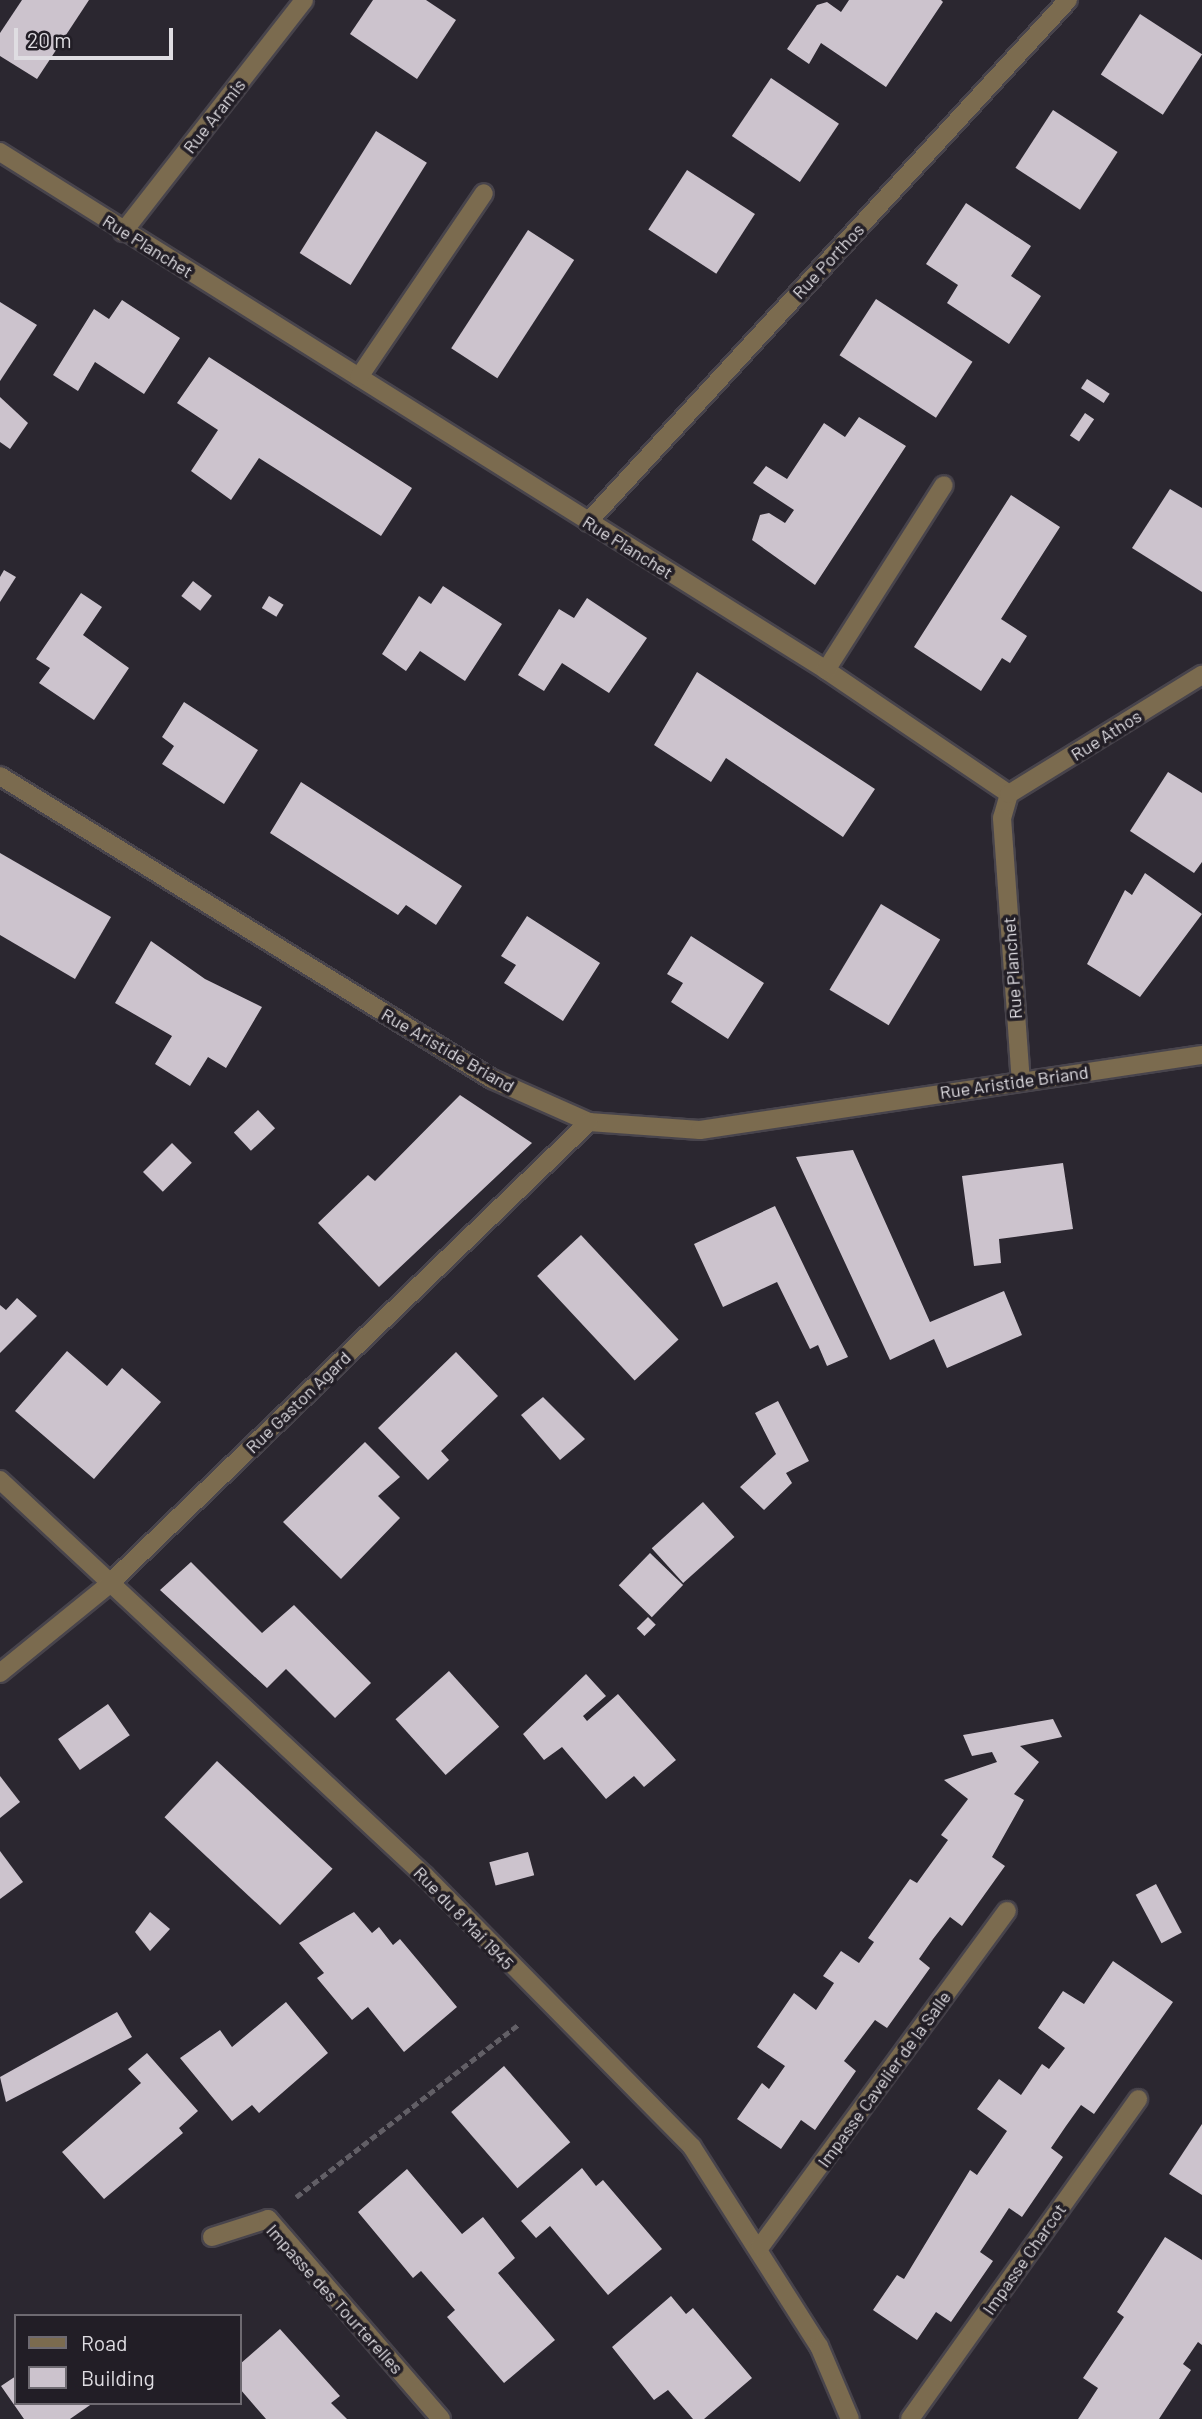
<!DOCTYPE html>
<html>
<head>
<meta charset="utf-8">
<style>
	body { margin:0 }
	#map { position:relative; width:1202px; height:2419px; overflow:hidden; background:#2b2730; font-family:Barlow,sans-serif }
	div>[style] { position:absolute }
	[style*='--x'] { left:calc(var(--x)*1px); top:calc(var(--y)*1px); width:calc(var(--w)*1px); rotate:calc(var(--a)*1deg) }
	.building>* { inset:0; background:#ccc3cd; transform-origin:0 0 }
	.path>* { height:4.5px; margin-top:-2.25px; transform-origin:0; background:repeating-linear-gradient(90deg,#625f66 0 7px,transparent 0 10.5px) }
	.roads { filter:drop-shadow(2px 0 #48444c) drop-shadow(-2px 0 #48444c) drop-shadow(0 2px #48444c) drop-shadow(0 -2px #48444c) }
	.minor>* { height:18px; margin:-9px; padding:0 9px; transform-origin:9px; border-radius:9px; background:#7b6b4f }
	span { translate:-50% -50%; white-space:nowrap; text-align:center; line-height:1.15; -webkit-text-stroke:7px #221e26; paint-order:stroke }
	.street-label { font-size:18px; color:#dfdde2 }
	.legend { position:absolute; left:14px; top:2314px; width:228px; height:91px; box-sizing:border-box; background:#221e26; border:2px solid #6e6a71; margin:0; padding:9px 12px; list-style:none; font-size:21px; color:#dfdde2 }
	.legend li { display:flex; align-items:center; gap:14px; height:35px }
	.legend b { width:35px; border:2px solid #6e6a71 }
	.scale { position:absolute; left:14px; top:28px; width:159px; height:32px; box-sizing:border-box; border:4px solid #dfdde2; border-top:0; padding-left:9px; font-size:21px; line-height:24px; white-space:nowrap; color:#dfdde2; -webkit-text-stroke:5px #221e26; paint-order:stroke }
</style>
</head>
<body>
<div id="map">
	<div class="building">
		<div style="clip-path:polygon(22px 0,89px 0,37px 79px,0 56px,0 33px)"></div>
		<div style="clip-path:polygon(373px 0,426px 0,456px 20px,417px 79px,350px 34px)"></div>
		<div style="clip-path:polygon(849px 0,941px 0,943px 2px,886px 87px,821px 43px,809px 64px,787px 49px,817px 5px,827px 2px,841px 12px)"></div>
		<div style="left:1140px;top:14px;width:74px;height:72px;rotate:33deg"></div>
		<div style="left:771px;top:78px;width:82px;height:70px;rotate:34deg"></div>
		<div style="left:1053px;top:110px;width:77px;height:69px;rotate:33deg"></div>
		<div style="left:376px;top:131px;width:60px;height:144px;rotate:32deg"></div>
		<div style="left:687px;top:170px;width:81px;height:71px;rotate:33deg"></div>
		<div style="clip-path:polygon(966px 203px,1031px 246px,1011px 276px,1041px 296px,1009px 344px,947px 303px,958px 285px,926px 264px)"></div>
		<div style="left:528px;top:230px;width:55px;height:141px;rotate:33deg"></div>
		<div style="left:876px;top:299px;width:115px;height:67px;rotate:33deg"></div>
		<div style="clip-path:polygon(122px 300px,180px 338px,144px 394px,95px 362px,78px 391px,53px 375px,94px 309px,109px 319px)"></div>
		<div style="clip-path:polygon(0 302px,37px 325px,0 381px)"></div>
		<div style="clip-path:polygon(209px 357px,412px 488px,381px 536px,259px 458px,231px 500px,191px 471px,218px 430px,177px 403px)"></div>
		<div style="left:1087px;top:379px;width:27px;height:11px;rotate:33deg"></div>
		<div style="clip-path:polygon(0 397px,28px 423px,10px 449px,0 442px)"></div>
		<div style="left:1085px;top:413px;width:11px;height:27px;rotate:34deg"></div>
		<div style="clip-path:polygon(859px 417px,906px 446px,815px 585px,752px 540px,760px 515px,769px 513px,785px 523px,794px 510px,753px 483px,766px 466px,787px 479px,824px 423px,845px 437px)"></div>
		<div style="clip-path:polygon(1170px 489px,1202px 508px,1202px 592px,1132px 548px)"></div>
		<div style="clip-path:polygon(1011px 495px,1060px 527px,1001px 619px,1027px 636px,1010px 663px,1002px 658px,981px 691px,914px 647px)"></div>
		<div style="clip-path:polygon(4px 570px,16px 577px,0 602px,0 577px)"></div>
		<div style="left:193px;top:581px;width:24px;height:19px;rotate:38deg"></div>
		<div style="clip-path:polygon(443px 586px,502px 624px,465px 681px,420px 651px,406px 671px,382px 654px,419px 596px,431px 604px)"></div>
		<div style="clip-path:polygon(81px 593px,102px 607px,83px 635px,129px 668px,94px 720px,39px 683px,50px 668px,36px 659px)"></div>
		<div style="left:269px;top:596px;width:17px;height:14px;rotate:31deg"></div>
		<div style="clip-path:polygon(587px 598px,647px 638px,609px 693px,562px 663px,544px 691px,518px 675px,559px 609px,574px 618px)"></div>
		<div style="clip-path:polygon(697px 672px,875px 789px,843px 837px,726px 758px,711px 782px,654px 745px)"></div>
		<div style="clip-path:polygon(184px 702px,258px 750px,224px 804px,162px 764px,174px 746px,162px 737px)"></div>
		<div style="clip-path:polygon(1168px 772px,1202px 793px,1202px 862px,1194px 873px,1130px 831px)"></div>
		<div style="clip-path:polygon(301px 782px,462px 886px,436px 925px,406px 905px,398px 915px,270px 833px)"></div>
		<div style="clip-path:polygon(0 853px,111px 917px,75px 979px,0 935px)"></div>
		<div style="clip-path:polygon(1145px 873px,1202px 914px,1140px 997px,1087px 964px,1125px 890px,1132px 895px)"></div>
		<div style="left:881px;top:904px;width:69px;height:100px;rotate:31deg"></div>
		<div style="clip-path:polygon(527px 916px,600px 963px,563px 1021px,504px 983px,516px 965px,501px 956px)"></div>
		<div style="clip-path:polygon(691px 936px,764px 983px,728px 1039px,671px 1002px,683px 983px,667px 974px)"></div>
		<div style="clip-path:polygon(151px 941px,205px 979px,262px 1007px,226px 1068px,208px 1057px,190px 1086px,155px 1064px,172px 1036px,115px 1003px)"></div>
		<div style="clip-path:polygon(460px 1095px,532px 1143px,379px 1287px,318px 1223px,368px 1175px,375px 1181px)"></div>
		<div style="left:258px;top:1110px;width:25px;height:33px;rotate:47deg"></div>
		<div style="left:172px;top:1143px;width:28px;height:41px;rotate:45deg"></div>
		<div style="clip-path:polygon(853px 1150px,930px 1322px,1004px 1291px,1022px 1335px,947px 1368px,934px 1339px,890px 1360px,796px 1157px)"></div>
		<div style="clip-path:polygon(1063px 1163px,1073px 1229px,999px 1239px,1001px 1263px,974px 1266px,962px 1176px)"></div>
		<div style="clip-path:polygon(775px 1206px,848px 1357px,827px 1366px,818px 1345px,810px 1349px,777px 1282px,723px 1307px,694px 1244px)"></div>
		<div style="left:581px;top:1235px;width:143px;height:60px;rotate:47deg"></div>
		<div style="clip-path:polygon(17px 1298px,37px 1316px,0 1353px,0 1305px,6px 1310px)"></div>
		<div style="clip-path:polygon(67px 1351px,107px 1386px,122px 1368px,161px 1402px,94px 1479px,15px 1411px)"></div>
		<div style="clip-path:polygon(456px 1352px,498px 1396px,441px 1451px,449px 1460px,428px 1480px,378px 1428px)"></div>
		<div style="clip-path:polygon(543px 1397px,585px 1439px,560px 1460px,521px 1415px)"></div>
		<div style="clip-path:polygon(778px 1401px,809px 1461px,786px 1473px,792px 1483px,764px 1510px,740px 1487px,776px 1454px,755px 1413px)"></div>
		<div style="clip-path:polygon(365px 1442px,400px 1477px,378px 1496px,400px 1518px,341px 1579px,283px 1522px)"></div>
		<div style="left:703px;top:1502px;width:47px;height:69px;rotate:48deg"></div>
		<div style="left:650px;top:1553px;width:46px;height:45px;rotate:44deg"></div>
		<div style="clip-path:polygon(191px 1562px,262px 1633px,294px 1605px,371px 1683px,335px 1718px,286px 1669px,267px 1688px,160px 1590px)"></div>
		<div style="left:648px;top:1617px;width:11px;height:16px;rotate:45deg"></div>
		<div style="left:449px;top:1671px;width:75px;height:72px;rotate:48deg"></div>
		<div style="clip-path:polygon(586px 1674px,606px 1696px,583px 1716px,587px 1721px,618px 1694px,676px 1760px,644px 1787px,634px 1776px,606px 1799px,562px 1747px,544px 1760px,523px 1734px)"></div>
		<div style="left:108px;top:1704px;width:38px;height:61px;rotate:55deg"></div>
		<div style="clip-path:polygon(1053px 1719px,1062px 1737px,1020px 1746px,1039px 1762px,1014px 1794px,1024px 1800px,992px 1857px,1005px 1866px,962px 1926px,950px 1917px,933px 1939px,919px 1959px,930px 1968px,887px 2028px,875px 2020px,844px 2061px,856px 2071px,815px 2130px,801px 2120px,781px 2149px,737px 2119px,762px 2083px,769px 2089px,785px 2066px,757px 2047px,794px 1993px,816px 2010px,834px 1983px,823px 1976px,841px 1951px,859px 1963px,874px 1942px,868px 1938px,910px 1879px,917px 1883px,948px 1840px,941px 1835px,968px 1799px,944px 1780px,997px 1762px,992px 1752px,972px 1756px,963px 1735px)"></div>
		<div style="left:217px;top:1761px;width:158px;height:77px;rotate:43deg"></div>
		<div style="clip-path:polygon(0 1776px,20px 1802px,0 1818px)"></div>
		<div style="clip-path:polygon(0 1851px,23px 1882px,0 1899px)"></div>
		<div style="left:528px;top:1852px;width:24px;height:40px;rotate:75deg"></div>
		<div style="left:1156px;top:1884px;width:55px;height:23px;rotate:62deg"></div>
		<div style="clip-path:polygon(150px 1912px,170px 1929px,150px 1951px,135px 1932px)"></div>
		<div style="clip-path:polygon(354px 1912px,372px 1933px,379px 1927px,393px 1945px,400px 1939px,457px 2007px,404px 2052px,368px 2007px,352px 2020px,317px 1978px,324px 1973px,299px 1943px)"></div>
		<div style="clip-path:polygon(1113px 1961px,1173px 2002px,1094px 2114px,1081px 2105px,1066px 2126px,1051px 2148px,1063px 2157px,1022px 2217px,1009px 2208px,994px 2231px,980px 2252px,993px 2261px,951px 2322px,936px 2312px,917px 2340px,873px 2310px,897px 2275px,904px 2279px,970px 2170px,977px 2175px,1007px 2131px,977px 2109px,999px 2079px,1021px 2095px,1042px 2064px,1049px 2069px,1065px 2048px,1038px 2028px,1063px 1991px,1084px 2004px)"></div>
		<div style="clip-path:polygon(286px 2002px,328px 2053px,259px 2113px,252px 2105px,232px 2121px,180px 2058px,220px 2030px,232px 2047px)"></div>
		<div style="clip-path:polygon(117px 2012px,132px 2037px,6px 2102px,0 2077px)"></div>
		<div style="clip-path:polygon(147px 2053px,198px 2111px,179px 2128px,183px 2133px,104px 2199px,62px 2152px,141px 2083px,128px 2069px)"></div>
		<div style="left:504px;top:2066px;width:101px;height:70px;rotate:49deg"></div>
		<div style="clip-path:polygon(1202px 2124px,1202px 2195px,1169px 2174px)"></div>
		<div style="clip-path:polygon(582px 2168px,596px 2186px,603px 2180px,662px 2249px,608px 2295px,550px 2226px,536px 2238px,521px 2221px)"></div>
		<div style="clip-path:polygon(407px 2169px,462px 2234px,483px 2217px,515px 2258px,498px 2273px,555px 2340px,504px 2383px,447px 2317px,455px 2310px,421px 2271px,413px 2278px,358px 2212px)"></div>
		<div style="clip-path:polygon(1165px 2237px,1202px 2260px,1202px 2345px,1198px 2342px,1183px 2364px,1191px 2370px,1159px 2419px,1078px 2419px,1098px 2388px,1083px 2378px,1124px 2317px,1117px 2312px)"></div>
		<div style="clip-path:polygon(671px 2296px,686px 2314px,693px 2308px,752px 2378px,704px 2419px,693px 2419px,668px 2390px,654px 2400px,612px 2347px)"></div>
		<div style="clip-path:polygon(280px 2329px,340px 2396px,331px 2403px,347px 2419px,266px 2419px,240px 2389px,240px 2364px)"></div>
		<div style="clip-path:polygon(16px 2376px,16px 2403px,93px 2403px,70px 2419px,24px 2419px,1px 2386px)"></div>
	</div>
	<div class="path">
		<div style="--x:296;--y:2197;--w:282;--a:-37.8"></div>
	</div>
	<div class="roads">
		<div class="minor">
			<div style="--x:0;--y:152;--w:975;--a:32.09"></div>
			<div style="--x:826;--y:670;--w:221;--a:34.1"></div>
			<div style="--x:1009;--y:794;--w:25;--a:106"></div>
			<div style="--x:1002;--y:818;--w:263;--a:85.9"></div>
			<div style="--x:123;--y:232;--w:294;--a:-52"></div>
			<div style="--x:359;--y:377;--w:222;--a:-55.8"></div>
			<div style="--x:588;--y:522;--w:709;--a:-47.4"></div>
			<div style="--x:826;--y:670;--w:219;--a:-57.5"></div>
			<div style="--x:0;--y:776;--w:578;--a:31.63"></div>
			<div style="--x:492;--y:1079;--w:106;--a:23.9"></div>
			<div style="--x:589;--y:1122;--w:111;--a:4.1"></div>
			<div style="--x:700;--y:1130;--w:508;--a:-8.5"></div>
			<div style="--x:1009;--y:794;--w:227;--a:-31.7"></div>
			<div style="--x:0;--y:1480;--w:581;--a:42.98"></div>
			<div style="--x:425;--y:1876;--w:380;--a:45.4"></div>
			<div style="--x:692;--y:2147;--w:236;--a:57.5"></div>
			<div style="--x:819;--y:2346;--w:79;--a:67"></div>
			<div style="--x:0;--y:1673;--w:138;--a:-39.1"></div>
			<div style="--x:107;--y:1586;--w:669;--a:-43.91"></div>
			<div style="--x:212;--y:2237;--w:59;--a:-17.8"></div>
			<div style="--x:268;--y:2219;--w:264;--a:49.1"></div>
			<div style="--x:760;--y:2247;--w:417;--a:-53.7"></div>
			<div style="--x:910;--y:2419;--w:393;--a:-54.5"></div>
		</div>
	</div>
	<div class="street-label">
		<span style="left:214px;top:116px;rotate:-52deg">Rue Aramis</span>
		<span style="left:148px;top:246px;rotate:32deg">Rue Planchet</span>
		<span style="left:828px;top:261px;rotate:-47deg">Rue Porthos</span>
		<span style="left:628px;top:547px;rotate:32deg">Rue Planchet</span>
		<span style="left:1106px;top:735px;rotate:-32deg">Rue Athos</span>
		<span style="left:1012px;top:968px;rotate:-94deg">Rue Planchet</span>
		<span style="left:448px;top:1050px;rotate:30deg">Rue Aristide Briand</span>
		<span style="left:1014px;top:1082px;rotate:-8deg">Rue Aristide Briand</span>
		<span style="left:298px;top:1402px;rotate:-44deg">Rue Gaston Agard</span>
		<span style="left:464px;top:1918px;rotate:46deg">Rue du 8 Mai 1945</span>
		<span style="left:884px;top:2079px;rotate:-54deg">Impasse Cavelier de la Salle</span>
		<span style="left:1024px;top:2259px;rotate:-55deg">Impasse Charcot</span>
		<span style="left:335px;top:2299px;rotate:48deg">Impasse des Tourterelles</span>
	</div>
	<ul class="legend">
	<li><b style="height:9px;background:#7b6b4f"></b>Road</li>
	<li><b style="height:19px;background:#ccc3cd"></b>Building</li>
	</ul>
	<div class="scale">20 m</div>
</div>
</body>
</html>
